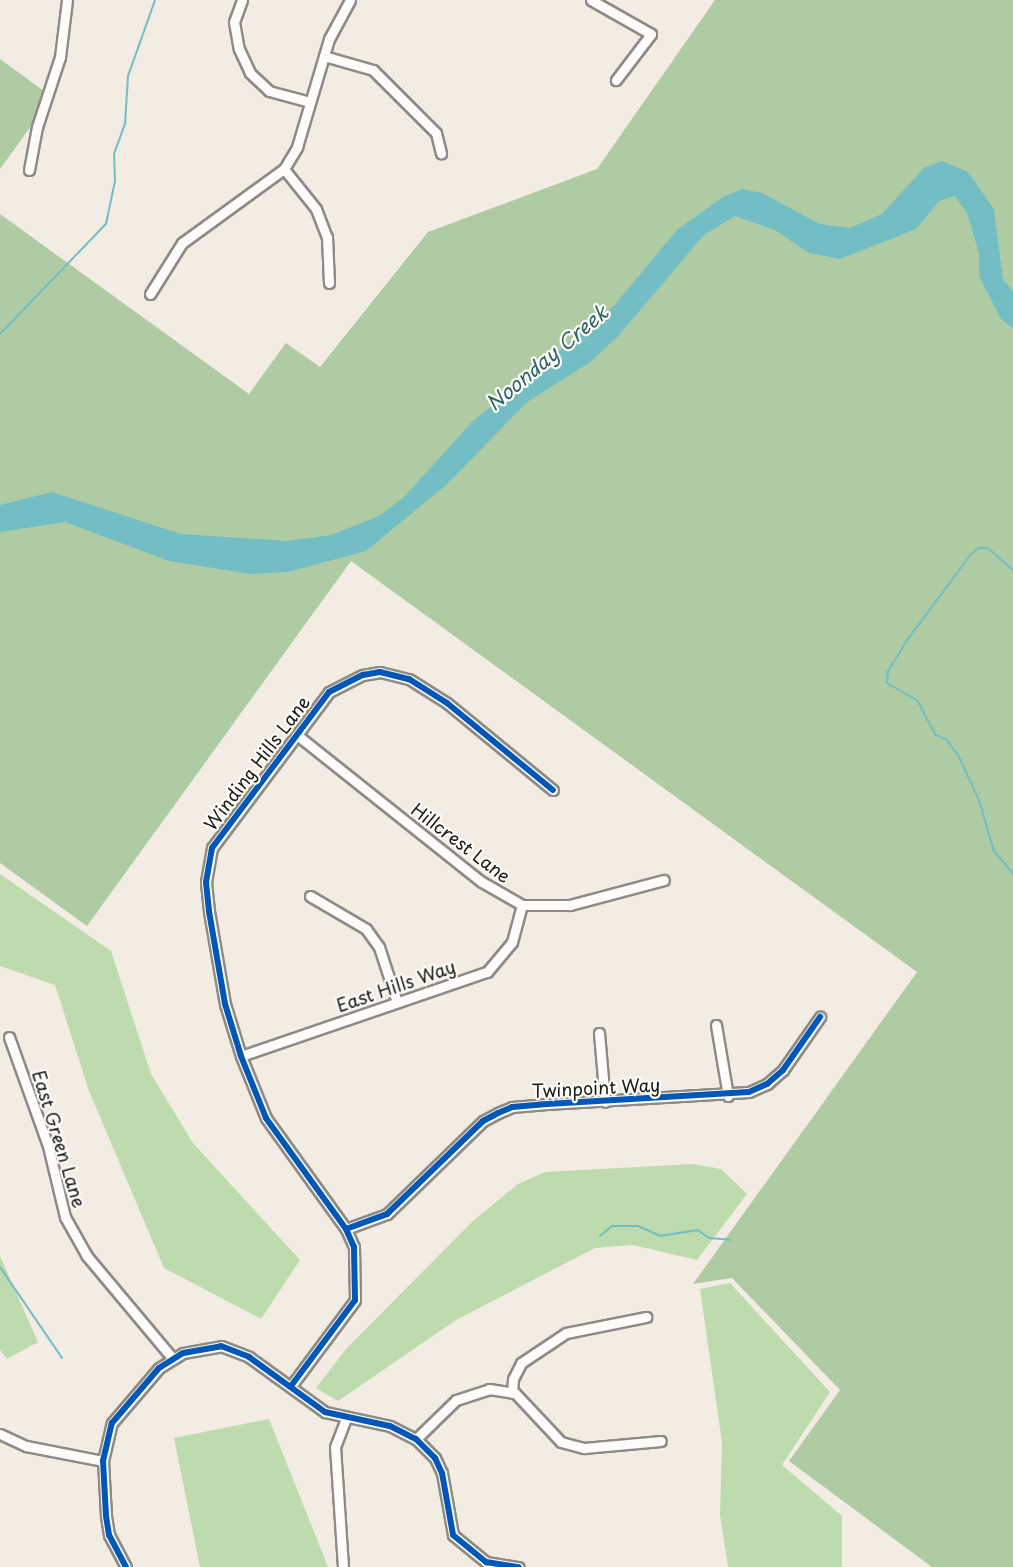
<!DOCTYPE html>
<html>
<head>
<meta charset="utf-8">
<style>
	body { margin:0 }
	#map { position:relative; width:1013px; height:1567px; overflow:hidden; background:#f2ece3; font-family:"Playpen Sans",sans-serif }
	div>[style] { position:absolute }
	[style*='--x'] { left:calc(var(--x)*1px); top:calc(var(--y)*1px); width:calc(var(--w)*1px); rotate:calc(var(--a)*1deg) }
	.green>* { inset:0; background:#bedbad }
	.forest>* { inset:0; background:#aecba3 }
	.water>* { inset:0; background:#72bec4 }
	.stream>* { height:2px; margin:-1px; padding:0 1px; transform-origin:1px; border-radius:1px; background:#72bec4 }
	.roads { filter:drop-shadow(2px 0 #8e8b86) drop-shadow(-2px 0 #8e8b86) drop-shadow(0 2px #8e8b86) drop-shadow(0 -2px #8e8b86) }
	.minor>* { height:9px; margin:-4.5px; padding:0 4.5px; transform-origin:4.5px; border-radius:4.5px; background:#fdfcfb }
	.cycleway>* { height:6px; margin:-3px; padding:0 3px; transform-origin:3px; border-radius:3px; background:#0057b8 }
	span { translate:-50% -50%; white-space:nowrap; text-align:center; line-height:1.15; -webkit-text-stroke:4.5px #fdfcf7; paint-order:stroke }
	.street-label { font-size:18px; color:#1c1c1c }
	.water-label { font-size:20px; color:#2c6469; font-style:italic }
</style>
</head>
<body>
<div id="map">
	<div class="green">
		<div style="clip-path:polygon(0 874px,111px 951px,151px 1074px,193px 1143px,300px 1260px,261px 1319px,164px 1268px,89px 1091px,55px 985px,0 966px)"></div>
		<div style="clip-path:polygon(693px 1164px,721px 1169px,747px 1194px,697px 1260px,633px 1245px,595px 1248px,456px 1320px,338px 1401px,316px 1388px,346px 1349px,473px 1221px,518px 1184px,545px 1172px)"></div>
		<div style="clip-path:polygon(0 1256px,38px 1342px,7px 1359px,0 1350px)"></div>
		<div style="clip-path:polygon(730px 1283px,830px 1392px,782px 1465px,842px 1516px,842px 1567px,728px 1567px,720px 1515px,722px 1442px,700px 1289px)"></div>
		<div style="clip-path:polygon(269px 1419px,328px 1567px,200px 1567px,174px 1438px)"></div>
	</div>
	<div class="forest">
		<div style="clip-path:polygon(715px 0,1013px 0,1013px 1567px,932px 1567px,789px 1461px,840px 1390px,732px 1278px,693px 1284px,917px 972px,351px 561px,87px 926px,0 863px,0 214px,249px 394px,286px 343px,320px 367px,428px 232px,597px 169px)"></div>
		<div style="clip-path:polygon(0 59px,52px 97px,0 169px)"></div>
	</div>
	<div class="water">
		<div style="clip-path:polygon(942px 161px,968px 172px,994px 209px,1003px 280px,1013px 291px,1013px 328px,1001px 319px,979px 276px,979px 253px,967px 213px,955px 196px,939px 201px,916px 229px,840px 259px,809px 253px,775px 230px,735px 216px,704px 235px,618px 336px,589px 363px,527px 402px,447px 484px,366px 551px,288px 572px,251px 574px,169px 561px,65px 522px,0 532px,0 505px,52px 492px,181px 534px,287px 541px,331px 535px,379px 516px,404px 497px,472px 422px,614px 306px,677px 230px,723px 197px,742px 189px,762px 193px,820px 224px,850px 228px,882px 214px,924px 168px)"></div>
	</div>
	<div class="stream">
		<div style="--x:0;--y:334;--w:153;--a:-46.1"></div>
		<div style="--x:106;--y:224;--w:44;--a:-78.2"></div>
		<div style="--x:115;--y:181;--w:27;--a:-92"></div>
		<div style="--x:114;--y:154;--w:32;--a:-70"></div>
		<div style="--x:125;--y:124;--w:48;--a:-86.4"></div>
		<div style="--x:128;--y:76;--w:81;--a:-70.4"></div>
		<div style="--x:1013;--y:570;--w:33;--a:-139"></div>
		<div style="--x:988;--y:548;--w:9;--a:180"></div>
		<div style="--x:979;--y:548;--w:10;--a:143"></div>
		<div style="--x:971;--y:554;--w:106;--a:126.5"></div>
		<div style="--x:908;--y:639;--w:38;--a:122"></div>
		<div style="--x:888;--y:671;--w:12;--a:95"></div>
		<div style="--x:887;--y:683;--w:34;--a:30"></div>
		<div style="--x:917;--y:700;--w:40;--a:62"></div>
		<div style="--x:936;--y:735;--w:12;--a:24"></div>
		<div style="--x:947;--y:740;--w:19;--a:54"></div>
		<div style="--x:958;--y:755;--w:50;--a:65"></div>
		<div style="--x:979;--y:800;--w:53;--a:73.6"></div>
		<div style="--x:994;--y:851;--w:30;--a:50"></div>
		<div style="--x:600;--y:1236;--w:16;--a:-40"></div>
		<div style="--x:612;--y:1226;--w:26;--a:0"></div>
		<div style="--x:638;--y:1226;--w:24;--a:24"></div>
		<div style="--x:660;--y:1236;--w:38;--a:-9"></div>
		<div style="--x:698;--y:1230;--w:14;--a:36"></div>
		<div style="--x:709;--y:1238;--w:21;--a:5"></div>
		<div style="--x:0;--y:1267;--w:110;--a:55.7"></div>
	</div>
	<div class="roads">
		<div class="minor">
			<div style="--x:242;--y:0;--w:23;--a:110"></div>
			<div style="--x:234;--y:22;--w:27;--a:80"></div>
			<div style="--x:239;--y:49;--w:26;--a:65"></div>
			<div style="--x:250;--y:73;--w:26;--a:43"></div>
			<div style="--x:269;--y:91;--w:42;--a:15"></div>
			<div style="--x:591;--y:0;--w:69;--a:29.5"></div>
			<div style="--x:651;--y:34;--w:58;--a:127.3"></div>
			<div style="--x:324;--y:56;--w:51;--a:15.9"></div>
			<div style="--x:373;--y:70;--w:89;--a:45"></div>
			<div style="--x:436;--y:133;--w:21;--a:76"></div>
			<div style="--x:284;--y:169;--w:51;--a:51.3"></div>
			<div style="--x:316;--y:209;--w:30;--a:69"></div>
			<div style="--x:327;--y:237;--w:46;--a:87.5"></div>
			<div style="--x:29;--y:170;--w:44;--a:-79.5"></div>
			<div style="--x:37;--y:127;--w:74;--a:-71.8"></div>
			<div style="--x:60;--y:57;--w:57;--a:-83"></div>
			<div style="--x:150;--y:294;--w:60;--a:-57.9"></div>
			<div style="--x:182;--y:243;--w:126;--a:-36"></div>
			<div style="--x:284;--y:169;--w:26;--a:-59"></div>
			<div style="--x:297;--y:147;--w:113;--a:-73.5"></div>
			<div style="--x:329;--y:39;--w:44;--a:-61.7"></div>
			<div style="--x:297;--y:735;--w:236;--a:38.5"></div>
			<div style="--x:482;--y:882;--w:46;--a:29.9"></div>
			<div style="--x:522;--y:905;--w:48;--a:0"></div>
			<div style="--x:570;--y:905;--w:97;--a:-14.9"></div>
			<div style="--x:310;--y:896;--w:65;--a:30.5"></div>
			<div style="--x:366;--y:929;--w:22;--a:54"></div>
			<div style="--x:379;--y:947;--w:58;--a:71.9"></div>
			<div style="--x:716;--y:1025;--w:72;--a:80.4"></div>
			<div style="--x:599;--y:1033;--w:69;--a:85"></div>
			<div style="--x:9;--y:1037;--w:116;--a:70.3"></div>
			<div style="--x:48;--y:1146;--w:73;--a:76.5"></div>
			<div style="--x:65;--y:1217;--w:45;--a:60.6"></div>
			<div style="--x:87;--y:1256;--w:134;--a:50.1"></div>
			<div style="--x:241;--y:1056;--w:260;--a:-18.9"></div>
			<div style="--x:487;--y:972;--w:39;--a:-50"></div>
			<div style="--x:512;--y:942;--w:38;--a:-75"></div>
			<div style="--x:346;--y:1229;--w:44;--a:-20.1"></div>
			<div style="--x:387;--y:1214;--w:134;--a:-44.1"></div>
			<div style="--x:483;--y:1121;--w:17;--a:-28"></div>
			<div style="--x:498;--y:1113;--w:15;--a:-23"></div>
			<div style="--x:512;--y:1107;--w:35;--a:-5"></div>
			<div style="--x:547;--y:1104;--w:202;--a:-3.4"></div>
			<div style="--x:749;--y:1092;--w:20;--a:-24"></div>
			<div style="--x:767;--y:1084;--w:21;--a:-41"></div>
			<div style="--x:783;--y:1070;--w:65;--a:-55.1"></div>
			<div style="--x:291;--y:1386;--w:107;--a:-53.3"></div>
			<div style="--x:355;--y:1300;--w:53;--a:-91.1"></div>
			<div style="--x:354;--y:1247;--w:20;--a:-114"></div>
			<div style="--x:346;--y:1229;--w:137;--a:-125.8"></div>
			<div style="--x:266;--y:1118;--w:67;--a:-112"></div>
			<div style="--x:241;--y:1056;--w:54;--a:-107.1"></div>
			<div style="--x:225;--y:1004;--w:94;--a:-99.8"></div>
			<div style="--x:209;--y:911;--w:29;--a:-96"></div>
			<div style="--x:206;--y:882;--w:35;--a:-80"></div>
			<div style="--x:212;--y:848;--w:195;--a:-53.1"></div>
			<div style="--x:329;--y:692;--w:38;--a:-27"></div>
			<div style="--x:363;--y:675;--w:17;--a:-10"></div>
			<div style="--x:380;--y:672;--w:30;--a:14"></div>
			<div style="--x:409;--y:679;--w:45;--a:32.3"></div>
			<div style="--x:447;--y:703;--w:137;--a:39.4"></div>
			<div style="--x:512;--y:1393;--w:14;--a:-86"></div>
			<div style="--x:513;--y:1379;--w:18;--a:-63"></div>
			<div style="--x:521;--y:1363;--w:54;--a:-33.7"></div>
			<div style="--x:566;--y:1333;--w:82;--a:-11.3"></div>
			<div style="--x:0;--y:1434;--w:29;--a:25"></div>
			<div style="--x:26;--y:1446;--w:78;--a:11"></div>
			<div style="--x:416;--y:1439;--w:56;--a:-44.3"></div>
			<div style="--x:456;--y:1400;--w:35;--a:-18"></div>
			<div style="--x:489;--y:1389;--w:26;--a:9"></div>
			<div style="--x:515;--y:1393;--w:67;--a:46.8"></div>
			<div style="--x:561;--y:1442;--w:24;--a:15"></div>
			<div style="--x:584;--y:1448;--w:77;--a:-5.2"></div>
			<div style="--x:126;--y:1567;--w:36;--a:-118"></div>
			<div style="--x:109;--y:1535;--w:19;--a:-99"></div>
			<div style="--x:106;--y:1516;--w:55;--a:-93.1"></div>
			<div style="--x:103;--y:1461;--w:39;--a:-77"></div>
			<div style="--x:112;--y:1423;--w:72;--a:-49.5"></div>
			<div style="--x:159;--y:1368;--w:28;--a:-32"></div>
			<div style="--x:183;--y:1353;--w:39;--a:-10"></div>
			<div style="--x:221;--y:1346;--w:30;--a:21"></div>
			<div style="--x:249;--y:1357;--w:94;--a:35.9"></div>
			<div style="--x:325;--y:1412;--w:66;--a:12.2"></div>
			<div style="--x:390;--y:1426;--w:29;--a:27"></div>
			<div style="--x:416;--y:1439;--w:27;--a:45"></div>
			<div style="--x:435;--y:1458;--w:17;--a:65"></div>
			<div style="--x:442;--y:1473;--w:63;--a:79.9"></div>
			<div style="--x:453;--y:1535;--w:43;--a:39.3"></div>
			<div style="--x:486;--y:1562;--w:33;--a:9"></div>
			<div style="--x:343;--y:1567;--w:120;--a:-93.8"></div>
			<div style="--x:335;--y:1447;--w:30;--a:-69"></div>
		</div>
	</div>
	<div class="cycleway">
		<div style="--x:346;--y:1229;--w:44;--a:-20.1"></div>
		<div style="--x:387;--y:1214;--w:134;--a:-44.1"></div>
		<div style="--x:483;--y:1121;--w:17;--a:-28"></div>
		<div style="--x:498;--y:1113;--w:15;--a:-23"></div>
		<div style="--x:512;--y:1107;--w:35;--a:-5"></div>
		<div style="--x:547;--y:1104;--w:202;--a:-3.4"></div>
		<div style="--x:749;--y:1092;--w:20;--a:-24"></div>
		<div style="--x:767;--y:1084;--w:21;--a:-41"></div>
		<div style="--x:783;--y:1070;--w:65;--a:-55.1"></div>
		<div style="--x:291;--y:1386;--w:107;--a:-53.3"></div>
		<div style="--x:355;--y:1300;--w:53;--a:-91.1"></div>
		<div style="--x:354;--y:1247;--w:20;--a:-114"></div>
		<div style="--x:346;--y:1229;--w:137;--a:-125.8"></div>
		<div style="--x:266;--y:1118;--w:67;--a:-112"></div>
		<div style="--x:241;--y:1056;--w:54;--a:-107.1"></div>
		<div style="--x:225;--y:1004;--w:94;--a:-99.8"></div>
		<div style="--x:209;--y:911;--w:29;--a:-96"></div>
		<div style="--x:206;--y:882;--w:35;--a:-80"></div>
		<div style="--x:212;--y:848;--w:195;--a:-53.1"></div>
		<div style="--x:329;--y:692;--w:38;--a:-27"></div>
		<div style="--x:363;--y:675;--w:17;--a:-10"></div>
		<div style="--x:380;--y:672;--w:30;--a:14"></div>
		<div style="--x:409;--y:679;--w:45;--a:32.3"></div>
		<div style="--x:447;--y:703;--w:137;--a:39.4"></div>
		<div style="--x:126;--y:1567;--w:36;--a:-118"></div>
		<div style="--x:109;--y:1535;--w:19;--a:-99"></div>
		<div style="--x:106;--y:1516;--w:55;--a:-93.1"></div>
		<div style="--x:103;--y:1461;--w:39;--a:-77"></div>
		<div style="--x:112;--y:1423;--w:72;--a:-49.5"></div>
		<div style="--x:159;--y:1368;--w:28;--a:-32"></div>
		<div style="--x:183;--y:1353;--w:39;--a:-10"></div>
		<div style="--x:221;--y:1346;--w:30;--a:21"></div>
		<div style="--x:249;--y:1357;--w:94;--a:35.9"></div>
		<div style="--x:325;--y:1412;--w:66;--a:12.2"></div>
		<div style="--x:390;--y:1426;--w:29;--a:27"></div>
		<div style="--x:416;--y:1439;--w:27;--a:45"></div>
		<div style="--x:435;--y:1458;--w:17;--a:65"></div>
		<div style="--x:442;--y:1473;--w:63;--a:79.9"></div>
		<div style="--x:453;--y:1535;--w:43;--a:39.3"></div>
		<div style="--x:486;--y:1562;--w:33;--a:9"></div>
	</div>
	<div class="street-label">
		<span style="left:257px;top:763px;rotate:-53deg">Winding Hills Lane</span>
		<span style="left:461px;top:843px;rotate:37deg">Hillcrest Lane</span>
		<span style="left:396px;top:986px;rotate:-19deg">East Hills Way</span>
		<span style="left:596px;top:1088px;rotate:-3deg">Twinpoint Way</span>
		<span style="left:59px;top:1139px;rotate:73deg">East Green Lane</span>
	</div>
	<div class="water-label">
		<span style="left:547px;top:358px;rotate:-40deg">Noonday Creek</span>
	</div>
</div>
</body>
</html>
